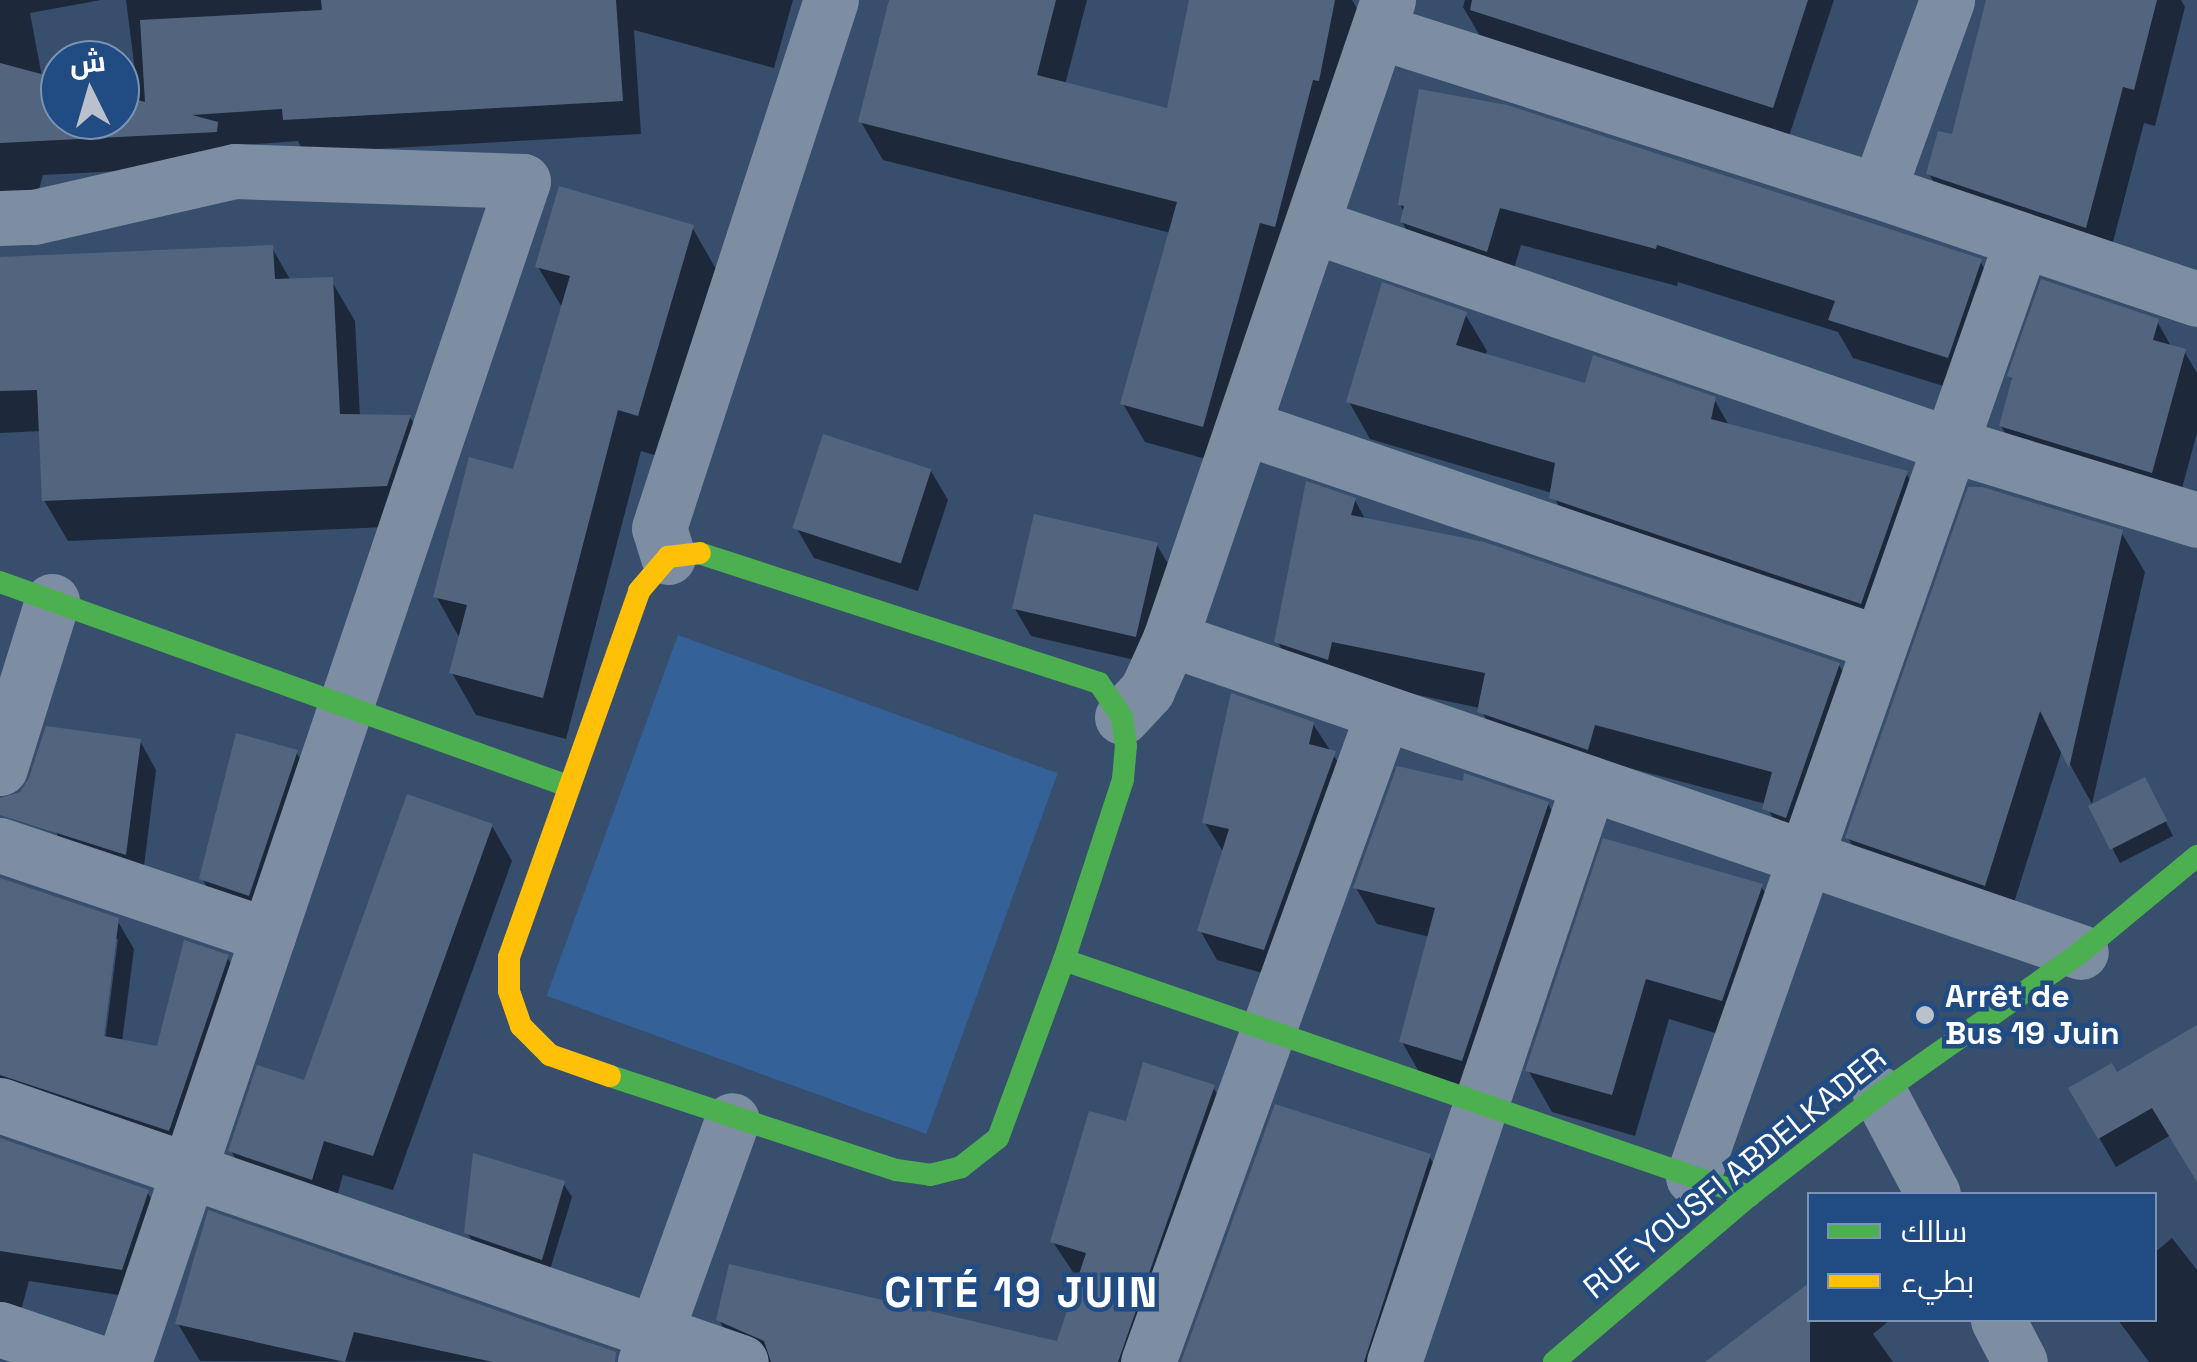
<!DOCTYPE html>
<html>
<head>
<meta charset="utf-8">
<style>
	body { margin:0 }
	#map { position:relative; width:2197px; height:1362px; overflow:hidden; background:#374e6d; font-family:"Space Grotesk",Cairo,sans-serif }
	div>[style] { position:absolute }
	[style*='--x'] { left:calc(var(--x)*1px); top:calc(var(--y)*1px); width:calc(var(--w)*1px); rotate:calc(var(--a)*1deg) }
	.green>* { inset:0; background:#356199; transform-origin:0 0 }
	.shadow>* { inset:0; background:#0007 }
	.building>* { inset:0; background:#53657e; transform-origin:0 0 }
	.street>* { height:55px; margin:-27.5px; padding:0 27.5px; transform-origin:27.5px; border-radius:27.5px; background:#7d8ea3 }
	.fast>* { height:22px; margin:-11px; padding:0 11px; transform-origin:11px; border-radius:11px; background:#4caf50 }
	.slow>* { height:22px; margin:-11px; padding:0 11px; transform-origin:11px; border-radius:11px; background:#ffc107 }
	.dots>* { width:28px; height:28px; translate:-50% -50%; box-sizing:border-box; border:5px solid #214b83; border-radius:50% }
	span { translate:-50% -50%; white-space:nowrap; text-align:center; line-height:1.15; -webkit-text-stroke:9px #214b83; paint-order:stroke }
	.poi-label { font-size:32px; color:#fff; font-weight:700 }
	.left { translate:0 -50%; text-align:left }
	.street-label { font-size:32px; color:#fff }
	.district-label { font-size:42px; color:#fff; font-weight:700; letter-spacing:2.5px }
	.legend { position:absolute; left:1807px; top:1192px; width:350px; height:130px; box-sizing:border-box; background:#214b83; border:2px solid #7a93b5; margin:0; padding:12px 18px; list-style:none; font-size:30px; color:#fff }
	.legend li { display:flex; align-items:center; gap:20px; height:50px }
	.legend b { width:50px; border:2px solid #7a93b5 }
	.north { position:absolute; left:40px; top:40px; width:100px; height:100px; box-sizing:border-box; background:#214b83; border:2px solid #7a93b5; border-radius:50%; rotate:355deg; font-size:28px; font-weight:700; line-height:40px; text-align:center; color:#fff }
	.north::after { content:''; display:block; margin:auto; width:35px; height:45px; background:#b9c1cc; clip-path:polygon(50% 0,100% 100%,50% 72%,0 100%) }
</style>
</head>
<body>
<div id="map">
	<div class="green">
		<div style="left:678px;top:635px;width:404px;height:384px;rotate:20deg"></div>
	</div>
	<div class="shadow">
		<div style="clip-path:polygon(0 0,101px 0,30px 13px,42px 77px,60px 82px,60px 120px,120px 120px,120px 98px,139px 103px,126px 0,793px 0,774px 68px,634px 30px,641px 134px,304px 153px,298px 141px,229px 146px,235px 165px,43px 175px,34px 207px,0 198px)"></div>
		<div style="clip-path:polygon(914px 0,1087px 0,1065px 85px,1169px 111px,1191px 0,1352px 0,1360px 14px,1224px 464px,1145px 442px,1123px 404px,1171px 233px,883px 160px,861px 122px)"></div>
		<div style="clip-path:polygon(1465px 0,1834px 0,1789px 136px,1480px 36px,1463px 7px)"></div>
		<div style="clip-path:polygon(1989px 0,2181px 0,2185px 7px,2155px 126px,2144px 123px,2107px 265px,1951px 212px,1929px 174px,1954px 138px)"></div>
		<div style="clip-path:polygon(1421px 92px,1980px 261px,2002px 300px,1969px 394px,1853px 358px,1838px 332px,1678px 282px,1677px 286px,1521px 245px,1508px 289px,1424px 260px,1402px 222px,1405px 213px,1400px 205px)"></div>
		<div style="clip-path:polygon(692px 227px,716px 269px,661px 457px,641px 451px,566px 739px,476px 715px,452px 673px,460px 639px,436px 596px,515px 472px,563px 309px,538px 267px)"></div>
		<div style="clip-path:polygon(272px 248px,291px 281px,331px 280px,355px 321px,360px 417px,410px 417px,433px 458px,410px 526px,68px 541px,44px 500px,42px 431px,0 433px,0 260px)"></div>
		<div style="clip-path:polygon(1465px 314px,1487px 351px,1485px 357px,1587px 387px,1714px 399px,1730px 427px,1906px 473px,1928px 511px,1882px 640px,1574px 535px,1552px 493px,1370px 439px,1349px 402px)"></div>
		<div style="clip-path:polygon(2157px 321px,2172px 348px,2184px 351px,2197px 373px,2197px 433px,2175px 514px,2025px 468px,2001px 426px,2013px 382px,2010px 376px)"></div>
		<div style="clip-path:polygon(931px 471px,948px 500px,918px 591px,814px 558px,797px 529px)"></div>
		<div style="clip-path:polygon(1355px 500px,1366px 521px,1839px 665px,1862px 706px,1788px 850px,1766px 804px,1618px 765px,1504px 752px,1480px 708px,1355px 682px,1301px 683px,1277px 641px)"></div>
		<div style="clip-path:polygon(2121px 532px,2145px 572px,2092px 804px,2062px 750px,2007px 925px,1871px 878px,1848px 838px)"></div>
		<div style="clip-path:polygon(1157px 545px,1174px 574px,1152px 664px,1031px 636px,1014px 607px)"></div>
		<div style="clip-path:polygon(1313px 724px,1351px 782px,1280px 978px,1217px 960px,1200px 930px,1224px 853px,1205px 823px)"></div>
		<div style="clip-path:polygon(140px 741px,156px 770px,142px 882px,71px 858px,54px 829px)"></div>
		<div style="clip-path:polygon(296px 752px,311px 777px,263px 920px,216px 904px,202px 878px)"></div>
		<div style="clip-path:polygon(2152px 794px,2173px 836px,2120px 863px,2090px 806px)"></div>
		<div style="clip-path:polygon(1548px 804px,1569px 841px,1483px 1097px,1423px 1079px,1402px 1042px,1430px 937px,1377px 924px,1356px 888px)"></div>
		<div style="clip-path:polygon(492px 826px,512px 861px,393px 1190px,343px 1175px,332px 1214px,251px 1186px,231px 1151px,305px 1083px)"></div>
		<div style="clip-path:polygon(1761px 886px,1785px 927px,1745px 1042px,1669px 1019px,1635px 1136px,1552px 1112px,1528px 1070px)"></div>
		<div style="clip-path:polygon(evenodd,0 891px,117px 920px,134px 949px,122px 1042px,159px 1049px,227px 957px,244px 986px,186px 1159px,0 1109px,0 891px,113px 939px,118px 939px,104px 1049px,100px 1049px,113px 939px)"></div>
		<div style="clip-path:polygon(2197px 1060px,2197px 1151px,2171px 1135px,2116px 1167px,2071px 1089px)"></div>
		<div style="clip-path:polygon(1213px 1087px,1235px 1125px,1150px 1362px,750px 1362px,741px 1358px,719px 1320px,1058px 1344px,1079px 1281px,1053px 1242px,1127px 1124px)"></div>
		<div style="clip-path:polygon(0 1141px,147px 1192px,164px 1221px,138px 1298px,29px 1281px,20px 1314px,0 1310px)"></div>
		<div style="clip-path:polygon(1429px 1156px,1451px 1194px,1395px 1362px,1184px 1362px)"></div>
		<div style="clip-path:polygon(563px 1183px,572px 1197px,549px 1273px,475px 1247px,467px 1232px)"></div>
		<div style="clip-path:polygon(210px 1214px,588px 1362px,200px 1361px,178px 1324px)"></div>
		<div style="clip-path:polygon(2172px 1238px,2197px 1270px,2197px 1362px,2149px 1362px,2118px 1320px,2154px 1320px,2154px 1253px)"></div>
		<div style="clip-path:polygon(1810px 1282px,1810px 1320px,1890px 1320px,1873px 1334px,1893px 1362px,1718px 1362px,1737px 1341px)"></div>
	</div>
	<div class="building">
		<div style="clip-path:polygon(321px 0,616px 0,623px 101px,283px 120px,282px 109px,192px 115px,218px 122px,217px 132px,0 143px,0 63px,60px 79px,60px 120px,120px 120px,120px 95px,145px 102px,140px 20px,322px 10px)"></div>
		<div style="clip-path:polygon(889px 0,1056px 0,1037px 75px,1167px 108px,1189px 0,1335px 0,1319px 81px,1313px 80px,1275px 227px,1260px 223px,1203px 427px,1120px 404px,1177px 202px,858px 122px)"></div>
		<div style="clip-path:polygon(1472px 0,1808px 0,1773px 108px,1470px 10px)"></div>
		<div style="clip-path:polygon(1986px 0,2157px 0,2134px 90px,2123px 87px,2086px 228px,1926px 174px,1938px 131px,1952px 134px)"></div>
		<div style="clip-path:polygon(1419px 89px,1507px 105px,1982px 259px,1948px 358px,1828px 320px,1835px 301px,1657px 245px,1656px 249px,1500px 208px,1487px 252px,1400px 222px,1404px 206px,1398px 205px)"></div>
		<div style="clip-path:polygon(559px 186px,694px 225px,638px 416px,618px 410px,543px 698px,449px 673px,467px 605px,433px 597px,469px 457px,513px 469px,570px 276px,535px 267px)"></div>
		<div style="clip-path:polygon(273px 245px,275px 279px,333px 277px,340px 414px,411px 415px,387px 486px,42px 501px,37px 390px,0 391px,0 257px)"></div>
		<div style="clip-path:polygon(2041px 279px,2159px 319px,2153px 340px,2186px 349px,2152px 473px,1999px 426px,2012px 378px,2007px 376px)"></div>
		<div style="clip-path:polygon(1382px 282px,1467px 312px,1456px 345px,1585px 383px,1593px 355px,1716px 397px,1711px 419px,1908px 471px,1861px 604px,1549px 498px,1555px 463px,1346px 402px)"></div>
		<div style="left:823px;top:434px;width:114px;height:99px;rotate:18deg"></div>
		<div style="clip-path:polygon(1306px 481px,1356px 498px,1351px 515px,1484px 542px,1840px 663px,1786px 818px,1762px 809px,1772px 772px,1595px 725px,1588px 750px,1477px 712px,1485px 673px,1332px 642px,1328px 660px,1274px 642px)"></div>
		<div style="clip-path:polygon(1968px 487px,1982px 487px,2123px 530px,2069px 768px,2040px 711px,1985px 886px,1845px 838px)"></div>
		<div style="left:1034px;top:514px;width:127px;height:97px;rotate:13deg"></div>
		<div style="clip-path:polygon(1231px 693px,1314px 722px,1309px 744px,1336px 751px,1264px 950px,1197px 931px,1229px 829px,1202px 823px)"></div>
		<div style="clip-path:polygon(46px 726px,141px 739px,126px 855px,0 815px,0 798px,20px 792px,29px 778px)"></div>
		<div style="clip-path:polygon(236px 733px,298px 750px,249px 896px,199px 879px)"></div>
		<div style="clip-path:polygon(1397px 766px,1463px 781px,1464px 773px,1549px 802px,1462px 1061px,1399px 1042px,1435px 908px,1353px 888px)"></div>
		<div style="left:2145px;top:777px;width:49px;height:64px;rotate:63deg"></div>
		<div style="clip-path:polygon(407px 794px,493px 824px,373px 1156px,324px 1141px,312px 1180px,228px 1151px,257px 1065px,304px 1080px)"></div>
		<div style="clip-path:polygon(1603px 838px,1763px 884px,1722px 1001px,1646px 979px,1612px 1095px,1525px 1071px)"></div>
		<div style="clip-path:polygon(0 878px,119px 918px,104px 1036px,157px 1046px,184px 940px,229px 955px,169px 1131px,0 1075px)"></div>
		<div style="clip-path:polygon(2197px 1025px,2197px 1182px,2152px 1108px,2098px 1139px,2068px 1088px,2112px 1063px,2117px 1072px)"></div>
		<div style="clip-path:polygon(1143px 1062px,1215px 1085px,1118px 1362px,771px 1362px,764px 1341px,716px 1320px,729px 1264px,1057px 1341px,1086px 1253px,1050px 1242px,1089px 1111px,1126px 1121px)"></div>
		<div style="clip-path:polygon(1275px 1104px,1431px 1154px,1364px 1362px,1181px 1362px)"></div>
		<div style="clip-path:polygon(0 1138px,149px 1190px,122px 1270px,0 1251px)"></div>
		<div style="clip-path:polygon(473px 1153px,565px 1181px,542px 1260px,464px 1233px)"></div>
		<div style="clip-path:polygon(208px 1210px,616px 1352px,615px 1362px,493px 1362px,354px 1332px,345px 1362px,175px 1324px)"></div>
		<div style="clip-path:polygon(1810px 1282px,1810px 1362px,1705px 1362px)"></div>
	</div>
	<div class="street">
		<div style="--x:1378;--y:31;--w:525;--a:17.74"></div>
		<div style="--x:1878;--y:191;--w:337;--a:18.7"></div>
		<div style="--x:1878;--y:191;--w:203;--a:-70.1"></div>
		<div style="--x:0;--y:218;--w:34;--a:-2"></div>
		<div style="--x:34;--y:217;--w:206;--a:-12.9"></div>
		<div style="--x:235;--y:171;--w:288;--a:2"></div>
		<div style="--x:523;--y:181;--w:1247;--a:108.67"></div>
		<div style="--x:1314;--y:226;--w:671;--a:18.95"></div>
		<div style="--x:1949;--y:444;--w:259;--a:17"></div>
		<div style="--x:1244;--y:427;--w:671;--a:18.79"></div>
		<div style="--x:668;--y:557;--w:30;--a:-107"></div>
		<div style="--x:659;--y:528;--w:555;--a:-71.96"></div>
		<div style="--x:1170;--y:639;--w:963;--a:18.96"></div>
		<div style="--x:1122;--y:717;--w:37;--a:-47"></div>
		<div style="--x:1147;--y:690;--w:56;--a:-65.7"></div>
		<div style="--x:1170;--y:639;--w:675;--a:-71.16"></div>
		<div style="--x:0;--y:768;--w:175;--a:-72.7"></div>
		<div style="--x:0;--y:845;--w:283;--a:18.6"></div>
		<div style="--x:1880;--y:1094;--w:113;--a:62.1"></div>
		<div style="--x:0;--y:1105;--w:784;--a:19.13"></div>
		<div style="--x:1693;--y:1177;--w:993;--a:-70.65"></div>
		<div style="--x:1998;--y:1320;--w:47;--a:62.4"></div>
		<div style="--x:0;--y:1329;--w:102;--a:18.8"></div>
		<div style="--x:645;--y:1362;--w:257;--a:-70.2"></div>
		<div style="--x:1148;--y:1362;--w:690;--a:-70.09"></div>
		<div style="--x:1394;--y:1362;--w:611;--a:-71.39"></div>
	</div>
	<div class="fast">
		<div style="--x:0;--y:582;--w:604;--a:19.76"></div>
		<div style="--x:1064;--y:960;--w:725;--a:19.01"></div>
		<div style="--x:610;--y:1076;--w:301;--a:18.2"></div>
		<div style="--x:896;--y:1170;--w:34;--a:8"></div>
		<div style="--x:930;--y:1175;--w:32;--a:-14"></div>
		<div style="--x:961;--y:1167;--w:47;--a:-38.1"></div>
		<div style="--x:998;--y:1138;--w:190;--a:-69.7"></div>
		<div style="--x:1064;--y:960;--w:190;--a:-71.9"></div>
		<div style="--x:1123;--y:779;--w:33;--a:-85"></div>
		<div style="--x:1126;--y:746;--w:29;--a:-98"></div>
		<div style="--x:1122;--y:717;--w:41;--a:-124.1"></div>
		<div style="--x:1099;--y:683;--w:420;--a:-162"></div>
		<div style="--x:1554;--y:1362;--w:256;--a:-40.4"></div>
		<div style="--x:1749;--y:1196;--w:166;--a:-37.9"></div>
		<div style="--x:1880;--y:1094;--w:246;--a:-35.2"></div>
		<div style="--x:2081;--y:952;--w:151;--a:-39.6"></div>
	</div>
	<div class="slow">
		<div style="--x:610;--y:1076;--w:64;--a:-160.7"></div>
		<div style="--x:550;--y:1055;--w:41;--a:-135"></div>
		<div style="--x:521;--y:1026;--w:37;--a:-109"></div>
		<div style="--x:509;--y:991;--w:34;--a:-90"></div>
		<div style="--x:509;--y:957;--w:388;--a:-70.4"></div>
		<div style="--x:639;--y:591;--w:45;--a:-49.5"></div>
		<div style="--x:668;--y:557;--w:32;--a:-7"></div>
	</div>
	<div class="dots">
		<div style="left:1925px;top:1015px;background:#b9c1cc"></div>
	</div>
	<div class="poi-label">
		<span class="left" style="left:1945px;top:1015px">Arrêt de<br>Bus 19 Juin</span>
	</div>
	<div class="street-label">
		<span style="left:1735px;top:1173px;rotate:-39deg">RUE YOUSFI ABDELKADER</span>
	</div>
	<div class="district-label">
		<span style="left:1022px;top:1293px">CITÉ 19 JUIN</span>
	</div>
	<ul class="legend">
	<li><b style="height:12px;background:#4caf50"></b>سالك</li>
	<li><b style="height:12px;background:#ffc107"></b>بطيء</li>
	</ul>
	<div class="north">ش</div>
</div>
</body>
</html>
